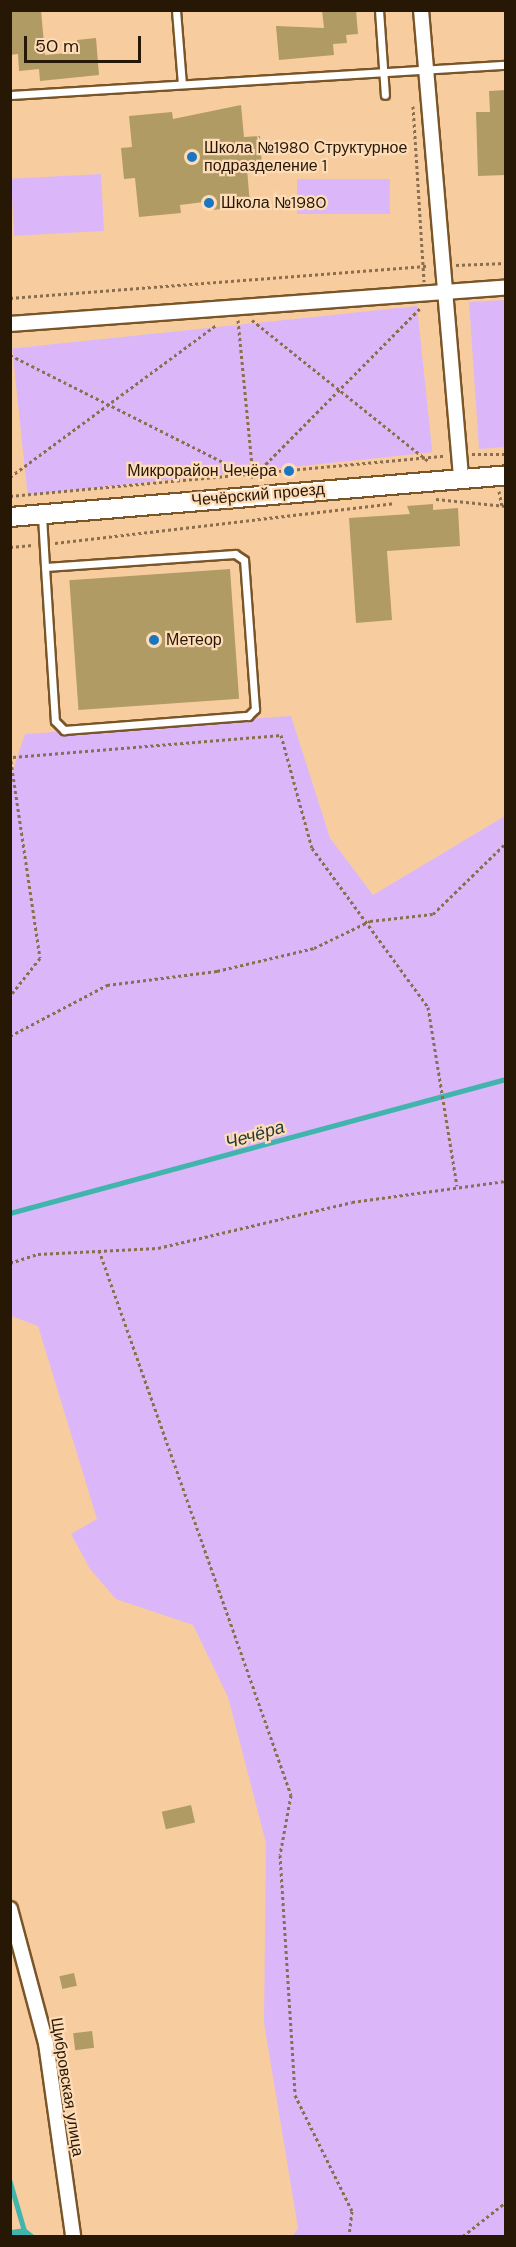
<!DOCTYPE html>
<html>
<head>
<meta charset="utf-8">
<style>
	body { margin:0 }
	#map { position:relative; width:516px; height:2247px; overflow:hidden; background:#f7cd9f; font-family:"DM Sans",sans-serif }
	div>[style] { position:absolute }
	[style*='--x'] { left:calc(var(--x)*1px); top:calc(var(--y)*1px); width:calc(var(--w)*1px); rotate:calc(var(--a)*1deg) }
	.green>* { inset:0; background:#dbb7f9; transform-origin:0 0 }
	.water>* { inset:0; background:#41b4ad }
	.stream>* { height:4.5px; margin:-2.25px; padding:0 2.25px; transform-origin:2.25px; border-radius:2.25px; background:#41b4ad }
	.building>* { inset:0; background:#b09b64; transform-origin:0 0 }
	.path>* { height:3px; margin-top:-1.5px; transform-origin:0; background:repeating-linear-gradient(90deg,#8a6e4e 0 3px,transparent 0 6px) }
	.roads { filter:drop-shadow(2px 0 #795528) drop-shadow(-2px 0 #795528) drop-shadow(0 2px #795528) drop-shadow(0 -2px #795528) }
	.service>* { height:7px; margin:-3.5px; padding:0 3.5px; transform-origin:3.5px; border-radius:3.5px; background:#fff }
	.minor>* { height:14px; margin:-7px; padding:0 7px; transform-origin:7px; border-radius:7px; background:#fff }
	.secondary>* { height:18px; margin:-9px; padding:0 9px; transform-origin:9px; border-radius:9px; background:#fff }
	.dots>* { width:16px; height:16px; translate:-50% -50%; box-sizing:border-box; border:3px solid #fedcb7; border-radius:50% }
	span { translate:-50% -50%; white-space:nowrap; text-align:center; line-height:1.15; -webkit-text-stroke:4.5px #fedcb7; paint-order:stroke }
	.poi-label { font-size:16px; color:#271806 }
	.left { translate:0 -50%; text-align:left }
	.right { translate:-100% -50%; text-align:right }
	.street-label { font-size:16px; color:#271806 }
	.water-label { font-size:18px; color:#233c3a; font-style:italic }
	.frame { position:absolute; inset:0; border:12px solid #271806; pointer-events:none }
	.scale { position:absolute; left:24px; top:36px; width:117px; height:27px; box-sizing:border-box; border:3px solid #271806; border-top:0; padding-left:8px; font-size:18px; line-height:21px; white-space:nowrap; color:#271806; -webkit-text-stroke:4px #fedcb7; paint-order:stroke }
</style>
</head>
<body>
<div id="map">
	<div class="green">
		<div style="left:101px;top:174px;width:57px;height:90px;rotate:87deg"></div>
		<div style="left:390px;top:179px;width:35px;height:93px;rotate:90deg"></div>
		<div style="clip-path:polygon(505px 300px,505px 447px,479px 449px,469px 302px)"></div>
		<div style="left:417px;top:306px;width:147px;height:407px;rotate:84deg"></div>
		<div style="clip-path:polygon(291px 716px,330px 838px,373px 895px,505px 816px,505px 2236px,293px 2236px,298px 2228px,264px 2023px,266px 1843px,228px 1697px,193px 1625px,116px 1599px,90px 1569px,71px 1534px,97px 1519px,38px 1326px,11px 1316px,10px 779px,25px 734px)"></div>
	</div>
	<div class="water">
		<div style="clip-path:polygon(25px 2228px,35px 2236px,11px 2236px,11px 2230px)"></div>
	</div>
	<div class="stream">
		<div style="--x:10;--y:1213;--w:514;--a:-15.12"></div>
		<div style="--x:10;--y:2181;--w:57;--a:73.8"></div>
	</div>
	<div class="building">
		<div style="clip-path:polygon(10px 10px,41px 10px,45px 55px,78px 52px,77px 40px,96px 38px,99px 75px,40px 81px,39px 69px,19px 71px,18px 54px,10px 55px)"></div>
		<div style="clip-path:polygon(322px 10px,356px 10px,358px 34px,346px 35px,347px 43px,333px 44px,334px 55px,279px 60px,276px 26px,324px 28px)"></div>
		<div style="clip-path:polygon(506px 90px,506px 175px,478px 176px,476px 112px,490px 112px,489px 91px)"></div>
		<div style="clip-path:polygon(241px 105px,244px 137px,260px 136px,262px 167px,247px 168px,250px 206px,212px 210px,212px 201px,180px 205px,181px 213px,139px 217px,135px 178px,124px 179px,121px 148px,132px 147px,129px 116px,172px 112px,173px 119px)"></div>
		<div style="clip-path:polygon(433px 504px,433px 510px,458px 508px,460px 546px,387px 551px,392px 620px,356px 623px,349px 518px,410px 514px,407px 506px)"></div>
		<div style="left:230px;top:569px;width:130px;height:161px;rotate:86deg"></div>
		<div style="left:191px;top:1805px;width:18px;height:30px;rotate:77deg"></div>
		<div style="left:74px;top:1973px;width:13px;height:15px;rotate:77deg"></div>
		<div style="left:92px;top:2031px;width:17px;height:19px;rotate:83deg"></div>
	</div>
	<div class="path">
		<div style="--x:413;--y:106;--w:176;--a:86.4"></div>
		<div style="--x:456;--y:265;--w:50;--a:-2.3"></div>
		<div style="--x:10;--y:298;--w:420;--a:-4.4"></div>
		<div style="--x:238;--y:320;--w:158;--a:84.5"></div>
		<div style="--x:252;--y:320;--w:227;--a:38.7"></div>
		<div style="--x:10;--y:355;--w:272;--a:26.7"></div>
		<div style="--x:253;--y:477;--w:238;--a:-45.3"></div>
		<div style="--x:472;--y:454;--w:34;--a:0"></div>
		<div style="--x:10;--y:477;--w:256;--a:-36.4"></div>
		<div style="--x:499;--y:491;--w:16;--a:79"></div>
		<div style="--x:10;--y:496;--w:436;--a:-5.3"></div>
		<div style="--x:436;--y:499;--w:70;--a:5.7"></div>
		<div style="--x:55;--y:543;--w:341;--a:-6.7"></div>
		<div style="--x:10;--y:547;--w:23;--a:-5"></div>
		<div style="--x:10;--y:755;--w:205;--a:81.6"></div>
		<div style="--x:40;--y:958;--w:48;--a:128.3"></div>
		<div style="--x:13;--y:757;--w:269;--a:-4.7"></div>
		<div style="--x:281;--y:735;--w:117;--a:74.7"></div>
		<div style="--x:312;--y:848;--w:197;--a:53.9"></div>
		<div style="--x:428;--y:1007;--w:181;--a:80.8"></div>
		<div style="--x:10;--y:1036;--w:110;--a:-27.7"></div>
		<div style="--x:107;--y:985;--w:111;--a:-7.3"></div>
		<div style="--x:217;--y:971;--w:100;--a:-13.3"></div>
		<div style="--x:314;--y:948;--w:62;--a:-25.7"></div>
		<div style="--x:370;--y:921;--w:63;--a:-6.3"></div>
		<div style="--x:433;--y:914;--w:102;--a:-44.2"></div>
		<div style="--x:99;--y:1250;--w:578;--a:70.59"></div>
		<div style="--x:291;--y:1795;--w:61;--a:100.4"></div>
		<div style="--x:280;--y:1855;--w:240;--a:86.4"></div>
		<div style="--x:295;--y:2095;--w:129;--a:63.8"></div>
		<div style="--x:352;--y:2211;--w:25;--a:97"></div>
		<div style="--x:10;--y:1263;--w:29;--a:-18"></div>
		<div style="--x:38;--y:1254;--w:120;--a:-2.9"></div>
		<div style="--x:158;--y:1248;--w:199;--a:-13.3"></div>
		<div style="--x:352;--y:1202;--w:155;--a:-7.8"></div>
		<div style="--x:463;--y:2236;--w:55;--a:-38.3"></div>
	</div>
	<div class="roads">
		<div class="service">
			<div style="--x:176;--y:10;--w:74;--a:85.4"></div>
			<div style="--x:379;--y:10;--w:85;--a:86"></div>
			<div style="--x:10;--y:95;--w:497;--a:-3.5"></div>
			<div style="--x:42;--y:516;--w:51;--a:86.6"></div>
			<div style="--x:45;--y:567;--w:154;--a:86.3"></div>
			<div style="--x:55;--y:721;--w:13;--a:45"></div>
			<div style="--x:64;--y:730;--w:185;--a:-4.4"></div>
			<div style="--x:248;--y:716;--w:10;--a:-45"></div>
			<div style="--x:255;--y:709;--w:149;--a:-94.2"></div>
			<div style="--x:244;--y:560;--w:11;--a:-146"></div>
			<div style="--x:235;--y:554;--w:190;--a:176.1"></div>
		</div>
		<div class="minor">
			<div style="--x:421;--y:10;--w:470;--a:85.1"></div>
			<div style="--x:10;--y:324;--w:497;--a:-4.2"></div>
			<div style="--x:10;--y:1909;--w:139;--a:75"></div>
			<div style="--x:46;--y:2043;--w:195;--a:82"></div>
		</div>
		<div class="secondary">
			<div style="--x:10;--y:517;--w:498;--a:-4.8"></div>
		</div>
	</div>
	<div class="dots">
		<div style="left:192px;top:157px;background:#1976c3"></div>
		<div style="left:209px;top:203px;background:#1976c3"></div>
		<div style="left:289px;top:471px;background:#1976c3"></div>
		<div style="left:154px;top:640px;background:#1976c3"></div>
	</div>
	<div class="poi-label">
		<span class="left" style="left:204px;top:157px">Школа №1980 Структурное<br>подразделение 1</span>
		<span class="left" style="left:221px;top:203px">Школа №1980</span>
		<span class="right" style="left:277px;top:471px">Микрорайон Чечёра</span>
		<span class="left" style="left:166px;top:640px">Метеор</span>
	</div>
	<div class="street-label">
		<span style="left:258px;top:495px;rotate:-5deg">Чечёрский проезд</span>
		<span style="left:67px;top:2087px;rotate:81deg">Щибровская улица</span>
	</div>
	<div class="water-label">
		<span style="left:255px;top:1135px;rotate:-16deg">Чечёра</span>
	</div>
	<div class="frame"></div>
	<div class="scale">50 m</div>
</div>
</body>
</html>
